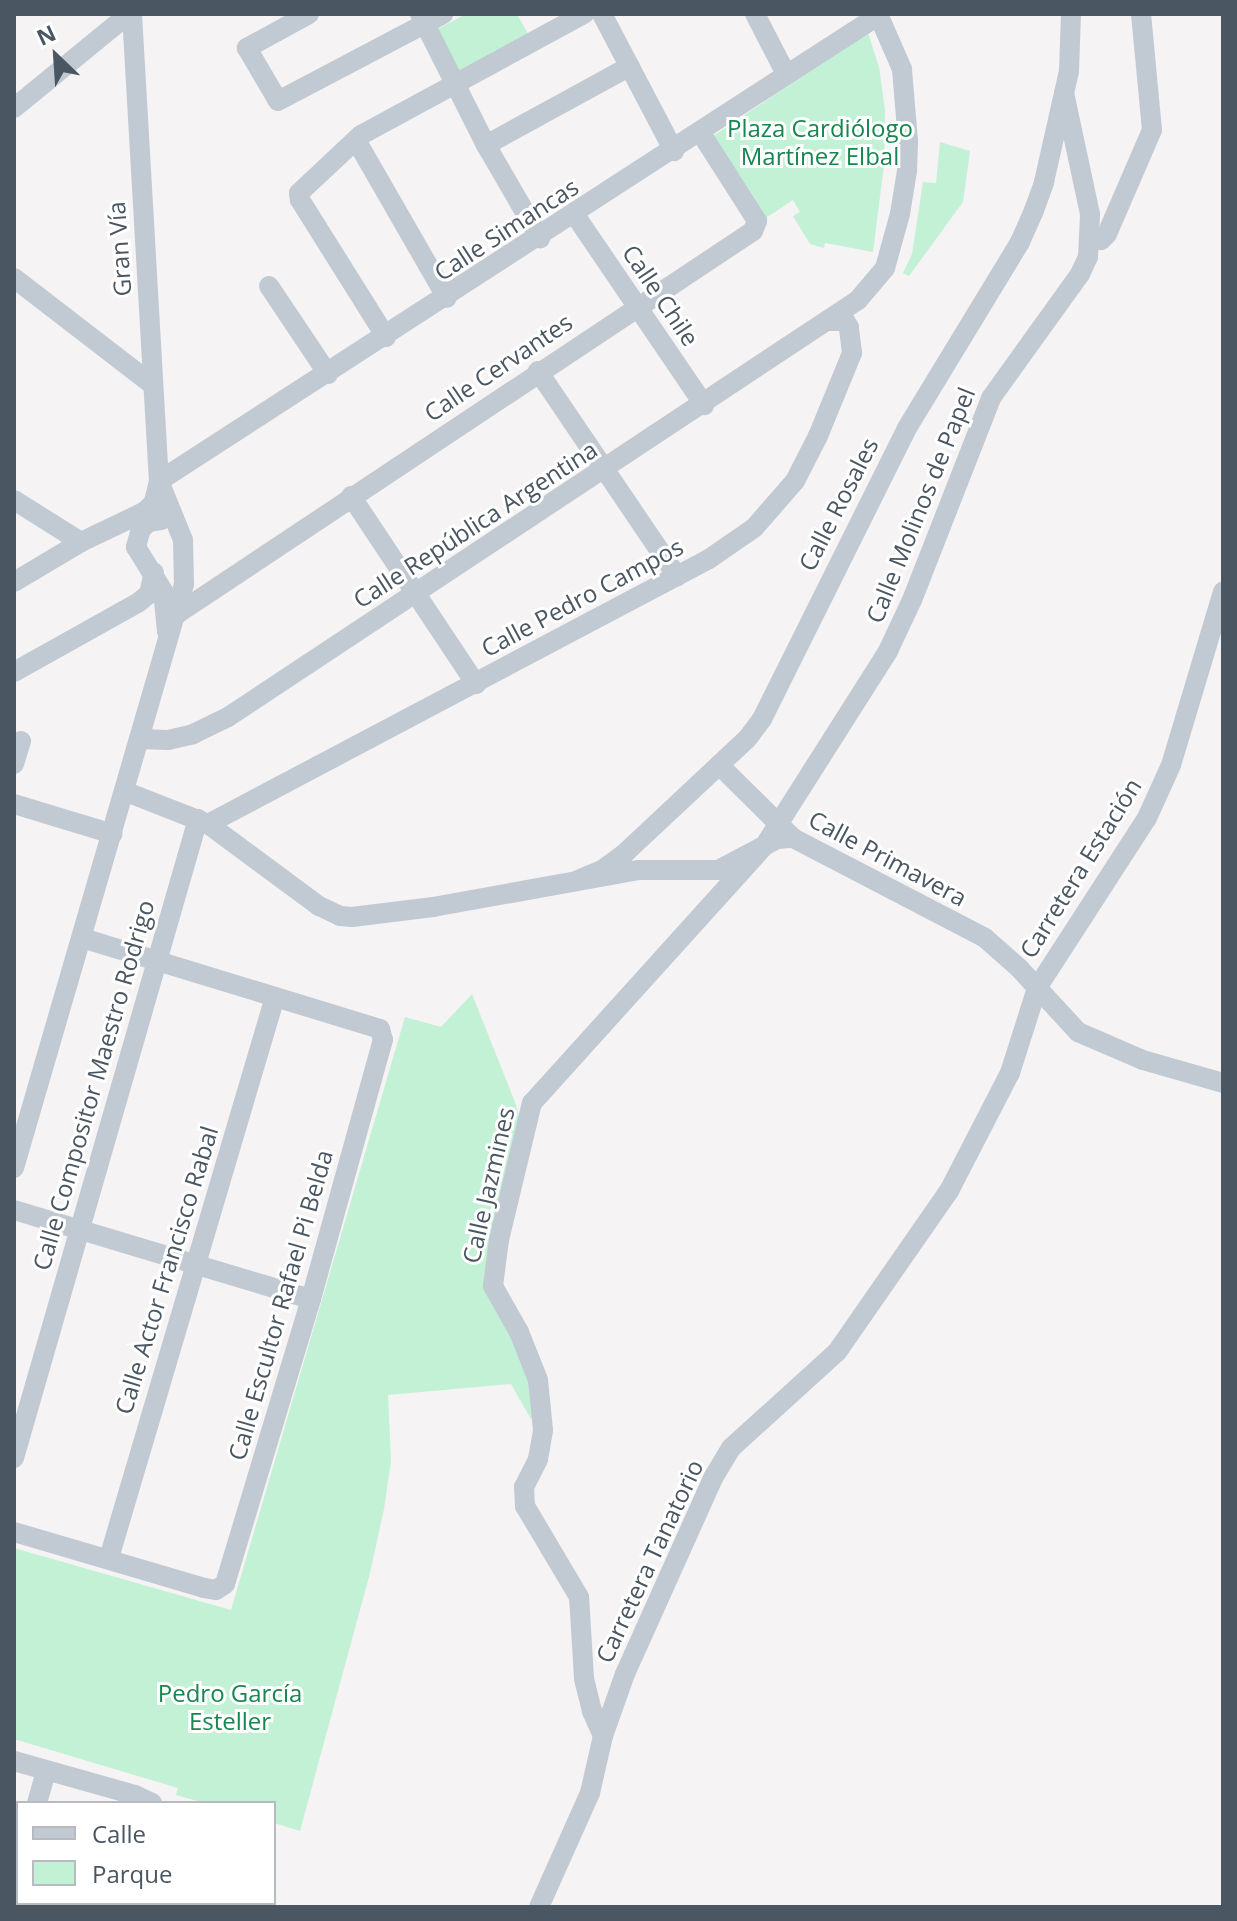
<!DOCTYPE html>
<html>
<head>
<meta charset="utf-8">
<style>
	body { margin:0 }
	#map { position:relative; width:1237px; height:1921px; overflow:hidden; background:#f5f3f3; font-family:"Open Sans",sans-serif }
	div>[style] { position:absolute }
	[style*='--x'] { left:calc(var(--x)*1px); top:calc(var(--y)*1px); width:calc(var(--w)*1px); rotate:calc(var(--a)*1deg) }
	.green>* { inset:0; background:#c3f1d5 }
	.minor>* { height:20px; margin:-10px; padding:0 10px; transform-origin:10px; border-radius:10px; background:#c1cad2 }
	span { translate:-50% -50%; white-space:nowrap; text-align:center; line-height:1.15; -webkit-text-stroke:6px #fff; paint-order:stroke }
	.park-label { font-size:24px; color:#17864f }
	.street-label { font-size:24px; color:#4a5661 }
	.frame { position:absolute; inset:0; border:16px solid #4a5661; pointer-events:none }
	.legend { position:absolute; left:16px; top:1801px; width:260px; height:104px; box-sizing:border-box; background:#fff; border:2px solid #b7bbc0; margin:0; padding:10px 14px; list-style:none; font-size:24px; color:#4a5661 }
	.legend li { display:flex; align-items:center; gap:16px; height:40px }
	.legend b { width:40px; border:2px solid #b7bbc0 }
	.north { position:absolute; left:16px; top:16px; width:80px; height:80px; -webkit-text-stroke:6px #fff; paint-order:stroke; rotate:335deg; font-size:22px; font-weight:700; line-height:32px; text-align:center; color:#4a5661 }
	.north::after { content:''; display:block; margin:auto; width:28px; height:36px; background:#4a5661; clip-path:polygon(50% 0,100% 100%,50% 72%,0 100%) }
</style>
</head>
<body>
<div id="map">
	<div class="green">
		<div style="clip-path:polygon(466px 14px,517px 14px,528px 34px,459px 72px,436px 30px)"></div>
		<div style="clip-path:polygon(868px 33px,879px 67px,885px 110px,884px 165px,873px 252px,825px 243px,824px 248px,810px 244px,793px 216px,800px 212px,793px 200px,766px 218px,713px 136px)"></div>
		<div style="clip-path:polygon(940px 142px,970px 151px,963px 202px,909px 276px,903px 273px,912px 254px,923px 182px,936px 183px)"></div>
		<div style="clip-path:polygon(472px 994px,515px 1102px,521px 1125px,492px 1256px,538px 1413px,531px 1419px,511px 1384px,388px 1395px,391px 1461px,384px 1509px,370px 1573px,300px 1831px,274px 1823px,274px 1803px,204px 1803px,176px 1795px,178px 1788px,14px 1739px,14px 1548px,231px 1610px,405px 1017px,441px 1027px)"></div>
	</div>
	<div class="minor">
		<div style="--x:132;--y:14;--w:468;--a:86.7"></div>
		<div style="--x:159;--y:481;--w:42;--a:103.7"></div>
		<div style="--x:309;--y:14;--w:71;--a:151.3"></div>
		<div style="--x:247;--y:48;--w:61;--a:59.7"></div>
		<div style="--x:278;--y:101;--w:187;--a:-27.8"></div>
		<div style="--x:420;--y:14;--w:147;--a:63.3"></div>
		<div style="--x:486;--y:145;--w:108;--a:59.9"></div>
		<div style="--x:602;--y:14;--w:155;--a:62.3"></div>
		<div style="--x:755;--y:14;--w:68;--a:62.7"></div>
		<div style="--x:14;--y:108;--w:149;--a:-39.3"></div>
		<div style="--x:356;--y:140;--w:182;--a:60.1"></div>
		<div style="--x:486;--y:145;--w:164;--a:-28.7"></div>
		<div style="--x:575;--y:215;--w:230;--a:55.8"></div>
		<div style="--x:1091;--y:236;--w:11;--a:22"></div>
		<div style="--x:1101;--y:240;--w:8;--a:-45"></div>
		<div style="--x:1107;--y:234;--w:113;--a:-66.6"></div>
		<div style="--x:1152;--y:130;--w:117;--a:-95.4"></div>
		<div style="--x:14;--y:278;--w:175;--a:37.6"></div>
		<div style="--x:269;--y:286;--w:106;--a:56.2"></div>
		<div style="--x:386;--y:337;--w:162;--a:-122.1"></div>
		<div style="--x:300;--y:200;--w:7;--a:-98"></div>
		<div style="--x:299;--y:193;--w:85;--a:-43.1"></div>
		<div style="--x:361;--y:135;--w:254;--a:-28.5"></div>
		<div style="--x:538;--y:371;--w:248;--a:55.9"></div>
		<div style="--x:159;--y:481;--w:858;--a:-32.91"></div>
		<div style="--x:351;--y:496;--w:226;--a:56.4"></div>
		<div style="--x:14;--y:500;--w:79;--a:32.1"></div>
		<div style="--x:161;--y:520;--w:12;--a:171"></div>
		<div style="--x:149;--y:522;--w:11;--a:139"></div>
		<div style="--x:141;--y:529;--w:19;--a:106"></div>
		<div style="--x:136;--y:547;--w:52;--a:58.5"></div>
		<div style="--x:163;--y:591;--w:41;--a:84.4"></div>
		<div style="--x:14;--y:582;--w:78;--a:-30.8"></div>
		<div style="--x:81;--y:542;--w:70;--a:-25.5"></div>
		<div style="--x:144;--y:512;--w:16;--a:-43"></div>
		<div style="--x:177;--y:614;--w:692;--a:-33.62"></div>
		<div style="--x:753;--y:231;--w:11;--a:-68"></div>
		<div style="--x:757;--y:221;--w:104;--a:-122.5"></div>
		<div style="--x:14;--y:672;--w:143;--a:-29.2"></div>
		<div style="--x:139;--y:602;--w:13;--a:-39"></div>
		<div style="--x:149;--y:594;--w:22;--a:-77"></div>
		<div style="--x:139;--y:739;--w:29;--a:2"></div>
		<div style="--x:168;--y:740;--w:26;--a:-13"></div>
		<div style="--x:193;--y:734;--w:39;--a:-26"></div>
		<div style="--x:228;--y:717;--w:756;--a:-33.5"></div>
		<div style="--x:858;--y:300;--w:42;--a:-49.8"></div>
		<div style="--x:885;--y:268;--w:56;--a:-74.5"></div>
		<div style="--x:900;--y:214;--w:44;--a:-80.8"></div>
		<div style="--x:907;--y:171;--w:30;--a:-88"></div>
		<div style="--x:908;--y:141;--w:72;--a:-94.8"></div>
		<div style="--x:902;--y:69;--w:60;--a:-113.6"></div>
		<div style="--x:14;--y:764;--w:24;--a:-73"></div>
		<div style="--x:719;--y:765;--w:104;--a:44.6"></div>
		<div style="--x:793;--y:838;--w:216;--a:27.5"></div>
		<div style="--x:985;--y:938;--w:45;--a:41.4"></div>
		<div style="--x:1019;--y:968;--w:87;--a:47.3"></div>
		<div style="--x:1078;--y:1032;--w:71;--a:23.3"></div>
		<div style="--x:1143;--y:1060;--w:83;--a:16"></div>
		<div style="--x:124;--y:791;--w:90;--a:21.4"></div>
		<div style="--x:208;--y:824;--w:138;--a:36.5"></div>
		<div style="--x:319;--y:906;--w:23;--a:25"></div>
		<div style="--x:340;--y:916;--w:12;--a:5"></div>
		<div style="--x:352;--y:917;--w:82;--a:-7"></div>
		<div style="--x:433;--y:907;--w:208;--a:-10.2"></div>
		<div style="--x:638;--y:870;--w:80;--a:0"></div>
		<div style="--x:718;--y:870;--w:67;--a:-27.7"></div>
		<div style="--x:777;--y:839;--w:16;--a:-4"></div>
		<div style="--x:14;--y:804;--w:103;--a:16.9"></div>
		<div style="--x:208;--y:824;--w:567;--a:-27.88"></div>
		<div style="--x:709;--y:559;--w:55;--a:-34.6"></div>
		<div style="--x:754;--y:528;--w:62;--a:-48.9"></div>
		<div style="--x:795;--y:481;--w:51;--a:-62.9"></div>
		<div style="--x:818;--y:436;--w:90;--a:-67.7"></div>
		<div style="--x:852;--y:353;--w:26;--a:-97"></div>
		<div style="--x:849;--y:327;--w:7;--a:-124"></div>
		<div style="--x:845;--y:321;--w:16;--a:180"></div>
		<div style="--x:578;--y:880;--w:26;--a:-23"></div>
		<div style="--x:602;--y:870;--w:29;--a:-36"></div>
		<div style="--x:625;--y:853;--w:167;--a:-43.1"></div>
		<div style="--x:747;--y:739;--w:25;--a:-53"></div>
		<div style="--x:762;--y:719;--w:325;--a:-63.5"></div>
		<div style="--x:907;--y:428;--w:218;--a:-58.7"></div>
		<div style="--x:1020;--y:242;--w:32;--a:-66"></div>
		<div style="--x:1033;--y:213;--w:33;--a:-70"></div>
		<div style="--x:1044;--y:182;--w:114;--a:-77.3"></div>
		<div style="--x:1069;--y:71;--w:57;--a:-88"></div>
		<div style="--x:14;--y:1168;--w:608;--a:-73.77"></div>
		<div style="--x:184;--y:584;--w:44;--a:-91.3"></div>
		<div style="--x:183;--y:540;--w:64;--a:-112.1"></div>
		<div style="--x:14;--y:1210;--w:310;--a:16.7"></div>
		<div style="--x:14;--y:1458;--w:665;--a:-73.94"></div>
		<div style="--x:14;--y:1532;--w:198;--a:16.4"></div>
		<div style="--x:204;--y:1588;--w:12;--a:9"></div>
		<div style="--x:216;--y:1590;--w:11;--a:-34"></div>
		<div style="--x:225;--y:1584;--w:298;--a:-73.2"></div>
		<div style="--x:311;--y:1299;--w:269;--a:-74.5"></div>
		<div style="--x:383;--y:1040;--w:11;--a:-105"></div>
		<div style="--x:380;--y:1029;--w:311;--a:-163"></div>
		<div style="--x:109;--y:1558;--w:585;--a:-73.52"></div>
		<div style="--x:603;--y:1736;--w:27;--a:-114"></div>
		<div style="--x:592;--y:1711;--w:34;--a:-104"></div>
		<div style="--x:584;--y:1678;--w:81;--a:-93.5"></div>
		<div style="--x:579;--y:1597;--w:106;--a:-120.7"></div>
		<div style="--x:525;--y:1506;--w:19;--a:-93"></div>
		<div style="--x:524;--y:1487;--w:31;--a:-63"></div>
		<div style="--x:538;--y:1459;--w:29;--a:-80"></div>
		<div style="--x:543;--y:1430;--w:50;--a:-95.7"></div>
		<div style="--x:538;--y:1380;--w:52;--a:-111.6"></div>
		<div style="--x:519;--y:1332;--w:53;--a:-119.5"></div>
		<div style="--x:493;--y:1286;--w:46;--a:-82.6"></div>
		<div style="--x:499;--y:1240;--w:141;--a:-76.5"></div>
		<div style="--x:532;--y:1103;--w:348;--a:-47.9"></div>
		<div style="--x:765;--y:845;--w:230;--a:-57.6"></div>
		<div style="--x:888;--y:651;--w:56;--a:-64.8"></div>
		<div style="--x:912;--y:600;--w:217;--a:-68.6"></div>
		<div style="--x:991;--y:398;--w:153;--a:-54.3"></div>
		<div style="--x:1080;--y:274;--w:19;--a:-65"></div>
		<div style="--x:1088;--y:257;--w:43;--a:-87.3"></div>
		<div style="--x:1090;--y:214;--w:124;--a:-102.1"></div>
		<div style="--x:14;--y:1761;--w:126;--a:15.7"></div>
		<div style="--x:135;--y:1795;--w:19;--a:25"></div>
		<div style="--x:37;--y:1803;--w:33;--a:-74"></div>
		<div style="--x:14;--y:1879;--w:15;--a:-74"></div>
		<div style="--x:130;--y:1907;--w:4;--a:-76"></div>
		<div style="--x:539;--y:1907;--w:125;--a:-65.9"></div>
		<div style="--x:590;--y:1793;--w:58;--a:-77.2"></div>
		<div style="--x:603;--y:1736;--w:66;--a:-70.5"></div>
		<div style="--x:625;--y:1674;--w:215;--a:-65.8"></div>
		<div style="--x:713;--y:1478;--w:35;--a:-59"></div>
		<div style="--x:731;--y:1448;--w:143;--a:-42.2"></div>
		<div style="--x:837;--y:1352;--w:196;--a:-55.2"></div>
		<div style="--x:949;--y:1191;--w:133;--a:-62.7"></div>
		<div style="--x:1010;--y:1073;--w:89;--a:-72.4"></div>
		<div style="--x:1037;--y:988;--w:202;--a:-57.1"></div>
		<div style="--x:1147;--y:818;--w:58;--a:-65.6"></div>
		<div style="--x:1171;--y:765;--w:181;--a:-73.3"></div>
	</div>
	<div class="park-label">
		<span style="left:820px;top:142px">Plaza Cardiólogo<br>Martínez Elbal</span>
		<span style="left:230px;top:1707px">Pedro García<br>Esteller</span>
	</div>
	<div class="street-label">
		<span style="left:506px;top:229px;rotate:-33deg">Calle Simancas</span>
		<span style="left:119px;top:249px;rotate:-94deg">Gran Vía</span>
		<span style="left:661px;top:295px;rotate:56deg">Calle Chile</span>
		<span style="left:498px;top:367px;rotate:-34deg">Calle Cervantes</span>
		<span style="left:838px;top:504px;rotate:-63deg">Calle Rosales</span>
		<span style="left:920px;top:505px;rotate:-68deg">Calle Molinos de Papel</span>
		<span style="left:475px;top:524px;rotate:-33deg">Calle República Argentina</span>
		<span style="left:582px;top:597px;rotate:-28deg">Calle Pedro Campos</span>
		<span style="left:888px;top:858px;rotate:28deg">Calle Primavera</span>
		<span style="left:1080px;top:868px;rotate:-58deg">Carretera Estación</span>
		<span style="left:93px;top:1085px;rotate:-74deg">Calle Compositor Maestro Rodrigo</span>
		<span style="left:488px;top:1185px;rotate:-77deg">Calle Jazmines</span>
		<span style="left:166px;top:1270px;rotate:-73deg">Calle Actor Francisco Rabal</span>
		<span style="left:280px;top:1305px;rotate:-74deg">Calle Escultor Rafael Pi Belda</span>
		<span style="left:649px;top:1561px;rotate:-65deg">Carretera Tanatorio</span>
	</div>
	<div class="frame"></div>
	<ul class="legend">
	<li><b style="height:10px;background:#c1cad2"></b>Calle</li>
	<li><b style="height:22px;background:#c3f1d5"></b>Parque</li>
	</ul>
	<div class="north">N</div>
</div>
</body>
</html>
